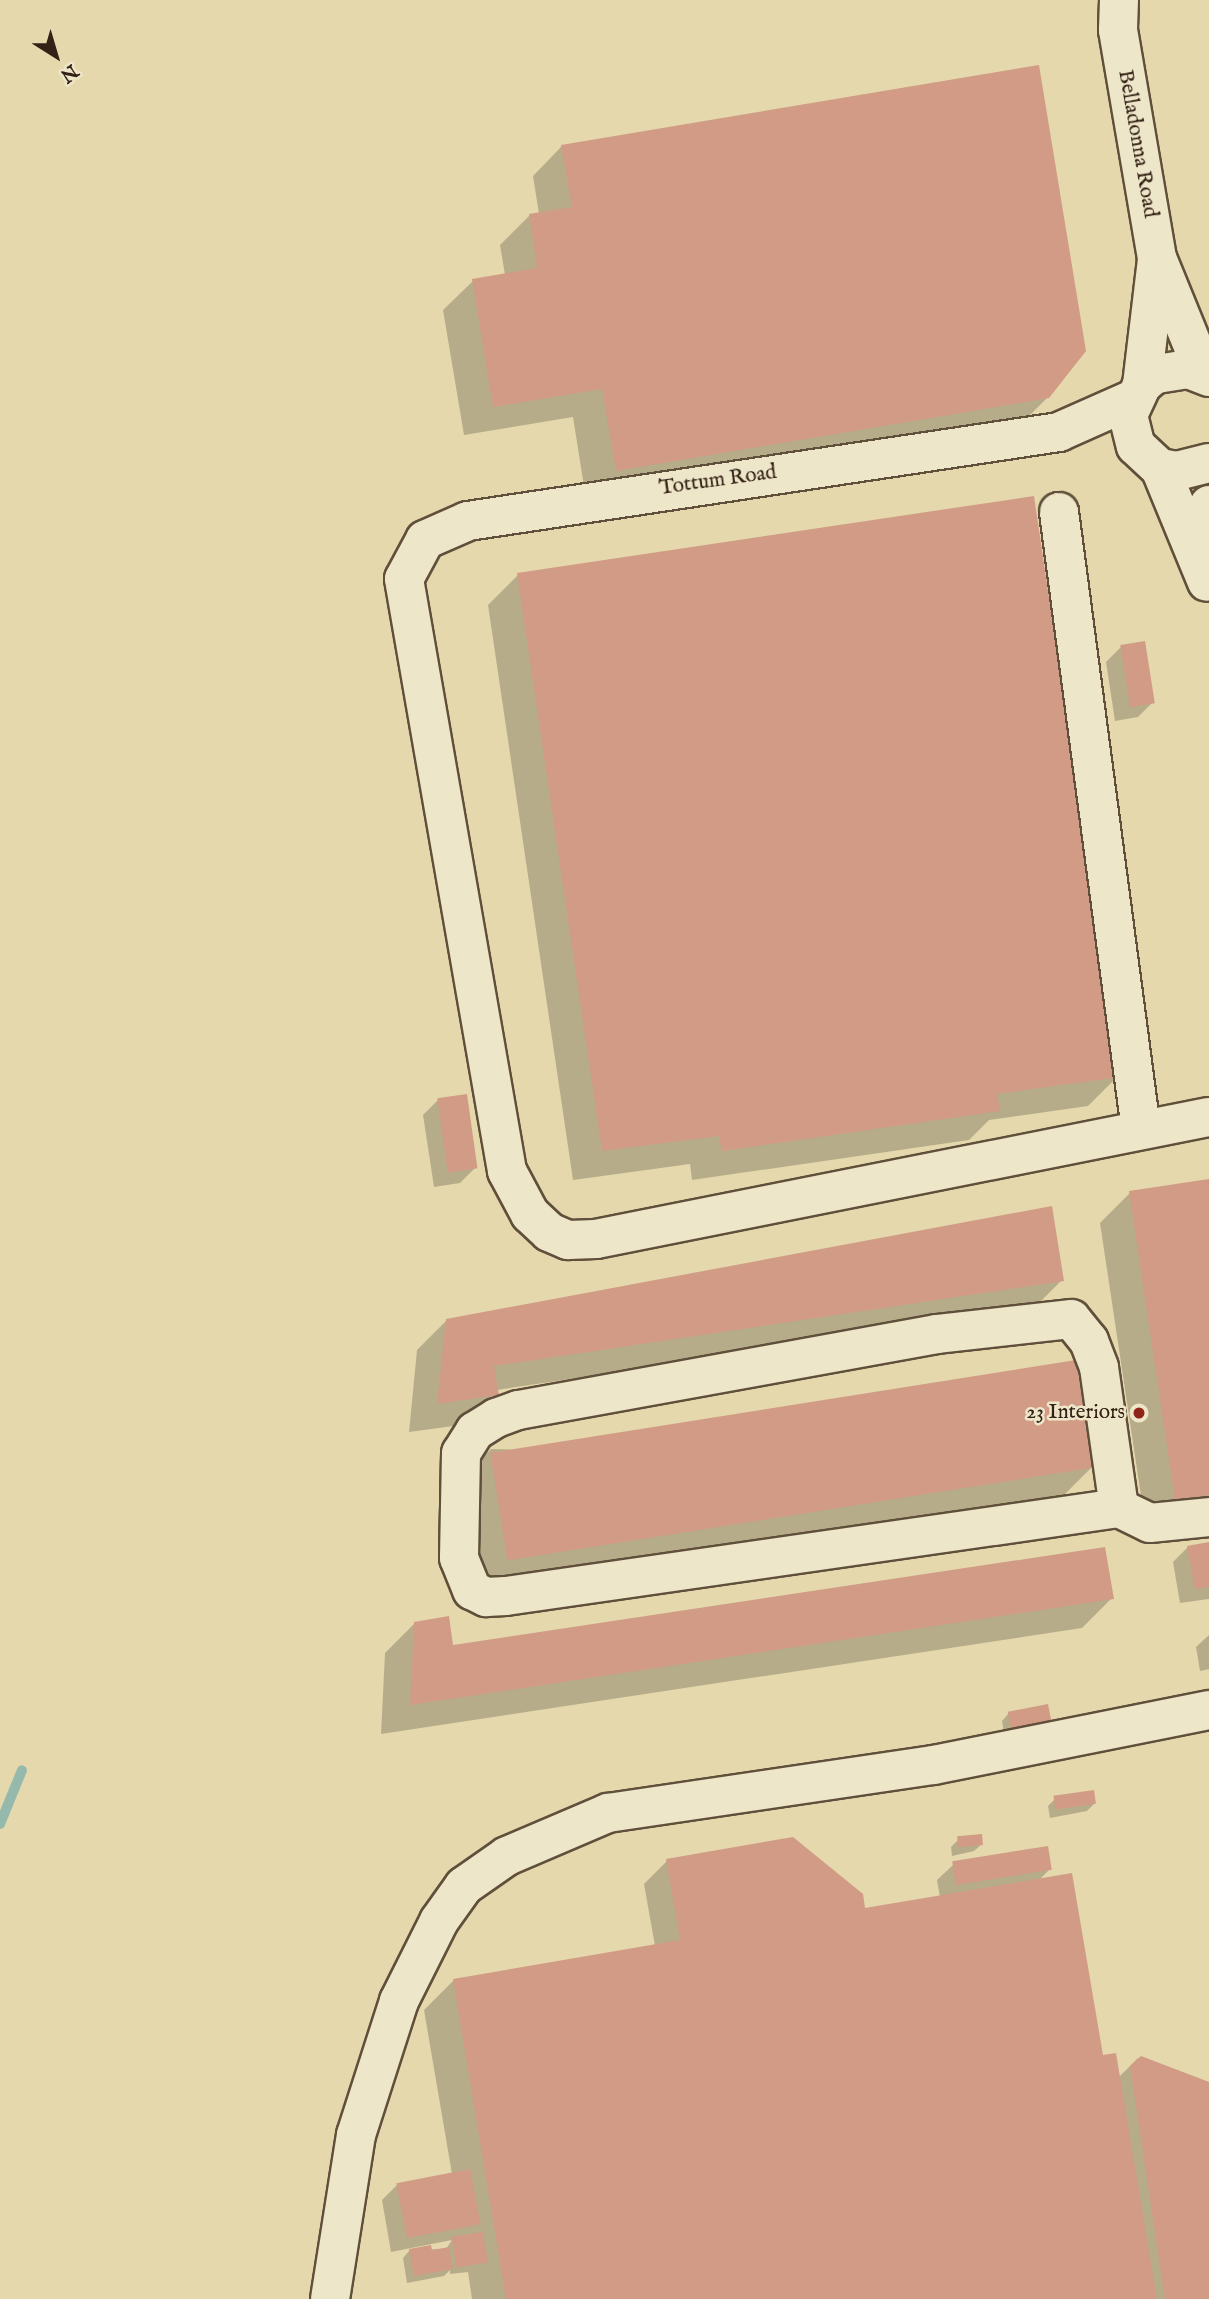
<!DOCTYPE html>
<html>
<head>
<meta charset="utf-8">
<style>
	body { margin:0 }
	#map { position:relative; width:1209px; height:2299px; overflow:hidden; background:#e4d8ac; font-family:"IM FELL English",serif }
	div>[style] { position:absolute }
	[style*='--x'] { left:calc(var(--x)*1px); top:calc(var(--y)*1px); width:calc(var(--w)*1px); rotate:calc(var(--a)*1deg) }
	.shadow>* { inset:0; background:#0003 }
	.stream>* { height:10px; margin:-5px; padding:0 5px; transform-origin:5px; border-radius:5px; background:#95b9ad }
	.building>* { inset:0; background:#d19b85; transform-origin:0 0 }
	.roads { filter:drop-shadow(2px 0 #604f3b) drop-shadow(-2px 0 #604f3b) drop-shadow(0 2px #604f3b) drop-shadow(0 -2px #604f3b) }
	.minor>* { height:38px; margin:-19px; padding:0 19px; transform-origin:19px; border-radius:19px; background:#ede6c9 }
	.dots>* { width:19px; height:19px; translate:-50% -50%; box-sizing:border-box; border:4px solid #ede6c9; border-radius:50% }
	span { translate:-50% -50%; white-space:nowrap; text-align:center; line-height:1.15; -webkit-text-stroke:5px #ede6c9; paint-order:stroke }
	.street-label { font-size:21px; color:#342115 }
	.poi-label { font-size:21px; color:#342115 }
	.right { translate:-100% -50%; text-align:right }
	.north { position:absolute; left:21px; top:21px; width:70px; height:70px; -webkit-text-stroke:5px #ede6c9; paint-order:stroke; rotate:143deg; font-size:19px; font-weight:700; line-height:28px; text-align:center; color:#342115 }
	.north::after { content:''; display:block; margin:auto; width:24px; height:32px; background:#342115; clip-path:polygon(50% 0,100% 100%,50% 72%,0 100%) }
</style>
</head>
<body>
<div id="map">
	<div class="shadow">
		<div style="clip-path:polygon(562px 146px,1048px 397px,1018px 427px,586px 499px,573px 417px,464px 435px,443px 310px,473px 281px,505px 275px,500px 245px,530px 215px,539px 214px,533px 176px)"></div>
		<div style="clip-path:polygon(518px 575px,1118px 1076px,1088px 1106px,989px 1120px,969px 1140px,692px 1180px,690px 1164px,573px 1180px,488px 605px)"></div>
		<div style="clip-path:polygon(1121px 647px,1153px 702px,1138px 717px,1115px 721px,1106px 662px)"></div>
		<div style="clip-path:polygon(438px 1100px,476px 1167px,460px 1183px,434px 1187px,423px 1115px)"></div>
		<div style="clip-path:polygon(1209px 1181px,1209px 1519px,1146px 1529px,1100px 1223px,1130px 1193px)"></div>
		<div style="clip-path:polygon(1062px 1280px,1032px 1310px,497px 1390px,468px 1424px,409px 1432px,417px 1350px,447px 1320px)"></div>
		<div style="clip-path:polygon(491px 1449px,1091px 1468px,1062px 1497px,479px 1583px,462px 1479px)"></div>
		<div style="clip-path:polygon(1209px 1544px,1209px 1599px,1180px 1603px,1173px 1562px,1188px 1547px)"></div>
		<div style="clip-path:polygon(1112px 1598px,1082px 1628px,381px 1734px,385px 1653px,415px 1623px,452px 1647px)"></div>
		<div style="clip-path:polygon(1209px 1635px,1209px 1669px,1200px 1671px,1196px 1647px)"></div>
		<div style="clip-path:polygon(1009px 1713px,1043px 1732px,1005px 1739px,1002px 1721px)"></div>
		<div style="clip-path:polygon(1055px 1799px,1094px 1804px,1087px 1811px,1050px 1818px,1048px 1806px)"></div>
		<div style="clip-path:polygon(958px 1840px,982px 1844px,974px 1851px,952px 1856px,951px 1847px)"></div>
		<div style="clip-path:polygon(667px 1861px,859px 1911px,940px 1897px,937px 1880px,953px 1865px,1050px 1869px,1039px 1880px,1101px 2059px,1118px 2078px,1138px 2058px,1209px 2084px,1209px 2299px,472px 2299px,468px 2272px,450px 2274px,450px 2270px,444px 2276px,407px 2283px,403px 2258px,410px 2250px,446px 2249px,452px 2240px,391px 2252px,382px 2200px,397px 2185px,452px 2174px,424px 2010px,454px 1980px,655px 1946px,644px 1884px)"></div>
	</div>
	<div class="stream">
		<div style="--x:0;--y:1824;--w:58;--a:-67.8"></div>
	</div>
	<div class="building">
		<div style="clip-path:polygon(1039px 65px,1086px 351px,1049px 398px,616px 471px,602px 389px,493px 407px,472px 279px,537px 268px,529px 214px,572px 207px,561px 145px)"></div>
		<div style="clip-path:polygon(1034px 496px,1120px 1077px,997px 1094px,1000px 1111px,722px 1151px,719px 1136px,602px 1151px,517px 573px)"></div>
		<div style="left:1145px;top:641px;width:63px;height:25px;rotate:81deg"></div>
		<div style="left:467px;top:1094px;width:75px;height:30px;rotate:82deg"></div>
		<div style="clip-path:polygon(1209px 1179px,1209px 1495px,1175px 1500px,1129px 1191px)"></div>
		<div style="clip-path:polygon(1052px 1206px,1064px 1281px,494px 1366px,499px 1395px,437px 1404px,446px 1319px)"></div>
		<div style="left:1076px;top:1360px;width:109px;height:593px;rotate:81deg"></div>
		<div style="clip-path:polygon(1209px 1542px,1209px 1587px,1195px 1589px,1187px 1546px)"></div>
		<div style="clip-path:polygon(1105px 1547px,1114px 1599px,410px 1705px,414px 1622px,449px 1616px,453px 1645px)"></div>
		<div style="left:1048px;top:1704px;width:21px;height:41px;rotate:79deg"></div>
		<div style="left:1094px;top:1790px;width:14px;height:41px;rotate:82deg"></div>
		<div style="left:982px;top:1834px;width:11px;height:25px;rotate:85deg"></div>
		<div style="clip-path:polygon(793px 1837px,863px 1894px,865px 1908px,1072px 1873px,1103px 2055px,1116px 2053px,1157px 2299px,506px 2299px,453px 1979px,680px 1940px,666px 1859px)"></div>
		<div style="left:1048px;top:1846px;width:24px;height:97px;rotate:81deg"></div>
		<div style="clip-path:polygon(1141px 2056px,1209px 2082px,1209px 2299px,1165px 2299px,1130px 2066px)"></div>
		<div style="left:470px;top:2169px;width:56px;height:75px;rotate:79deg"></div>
		<div style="left:483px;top:2232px;width:31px;height:32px;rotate:81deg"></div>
		<div style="clip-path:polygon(431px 2245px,432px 2250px,449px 2247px,453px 2269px,414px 2276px,409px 2249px)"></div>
	</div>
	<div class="roads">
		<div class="minor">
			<div style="--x:1119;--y:0;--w:30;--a:92"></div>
			<div style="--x:1118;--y:30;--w:231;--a:80.3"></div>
			<div style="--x:1157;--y:258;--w:124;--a:67.8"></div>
			<div style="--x:1209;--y:377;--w:22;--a:-159"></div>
			<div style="--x:1188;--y:369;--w:33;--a:171"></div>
			<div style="--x:1155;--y:374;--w:17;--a:140"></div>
			<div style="--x:1142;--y:385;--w:33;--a:115"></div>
			<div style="--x:1128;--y:415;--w:32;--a:76"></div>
			<div style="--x:1136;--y:446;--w:33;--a:43"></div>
			<div style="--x:1160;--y:468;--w:17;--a:10"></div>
			<div style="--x:1177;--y:471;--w:33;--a:-14"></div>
			<div style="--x:1142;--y:385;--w:126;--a:-83.2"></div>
			<div style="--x:1133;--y:399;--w:81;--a:156"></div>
			<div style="--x:1059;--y:432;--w:598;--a:171.44"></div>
			<div style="--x:468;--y:521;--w:47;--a:156.2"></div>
			<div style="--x:425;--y:540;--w:44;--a:118.3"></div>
			<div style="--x:404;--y:579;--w:601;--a:80.13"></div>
			<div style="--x:507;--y:1171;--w:49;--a:61.9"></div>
			<div style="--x:530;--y:1214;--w:26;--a:43"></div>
			<div style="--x:549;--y:1232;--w:21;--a:23"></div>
			<div style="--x:568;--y:1240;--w:28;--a:-2"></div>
			<div style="--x:596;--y:1239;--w:625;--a:-11.26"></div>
			<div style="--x:1160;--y:468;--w:123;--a:67.6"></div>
			<div style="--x:1059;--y:512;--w:623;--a:82.44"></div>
			<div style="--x:1208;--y:569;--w:64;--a:-89.1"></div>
			<div style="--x:1119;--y:1508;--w:142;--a:-98.1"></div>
			<div style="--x:1099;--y:1367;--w:28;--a:-111"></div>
			<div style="--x:1089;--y:1341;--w:28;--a:-129"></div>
			<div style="--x:1071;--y:1319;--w:135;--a:173.6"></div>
			<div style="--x:937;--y:1334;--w:426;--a:169.7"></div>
			<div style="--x:518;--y:1410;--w:23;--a:160"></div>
			<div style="--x:496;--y:1418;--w:25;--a:148"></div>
			<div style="--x:475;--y:1431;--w:26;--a:122"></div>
			<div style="--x:461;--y:1453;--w:105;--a:91.1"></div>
			<div style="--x:459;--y:1558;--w:35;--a:68"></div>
			<div style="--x:472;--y:1590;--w:16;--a:27"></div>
			<div style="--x:486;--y:1597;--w:20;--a:-3"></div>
			<div style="--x:506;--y:1596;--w:619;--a:-8.17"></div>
			<div style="--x:1119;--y:1508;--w:34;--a:26"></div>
			<div style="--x:1150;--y:1523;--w:59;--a:-5.8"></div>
			<div style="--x:330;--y:2299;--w:166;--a:-81"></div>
			<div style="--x:356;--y:2135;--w:141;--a:-72.2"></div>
			<div style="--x:399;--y:2001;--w:89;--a:-63.4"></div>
			<div style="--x:439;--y:1921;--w:43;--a:-54.5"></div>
			<div style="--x:464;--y:1886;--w:52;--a:-34.9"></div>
			<div style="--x:507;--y:1856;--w:110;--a:-23.1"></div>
			<div style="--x:608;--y:1813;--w:330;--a:-8.4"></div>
			<div style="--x:934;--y:1765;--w:280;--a:-11.3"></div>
		</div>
	</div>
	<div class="dots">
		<div style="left:1139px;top:1413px;background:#8f2418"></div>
	</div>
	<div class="street-label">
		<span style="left:1137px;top:144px;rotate:80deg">Belladonna Road</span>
		<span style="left:718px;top:481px;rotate:-8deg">Tottum Road</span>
	</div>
	<div class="poi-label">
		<span class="right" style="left:1125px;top:1413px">23 Interiors</span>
	</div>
	<div class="north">N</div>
</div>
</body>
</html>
